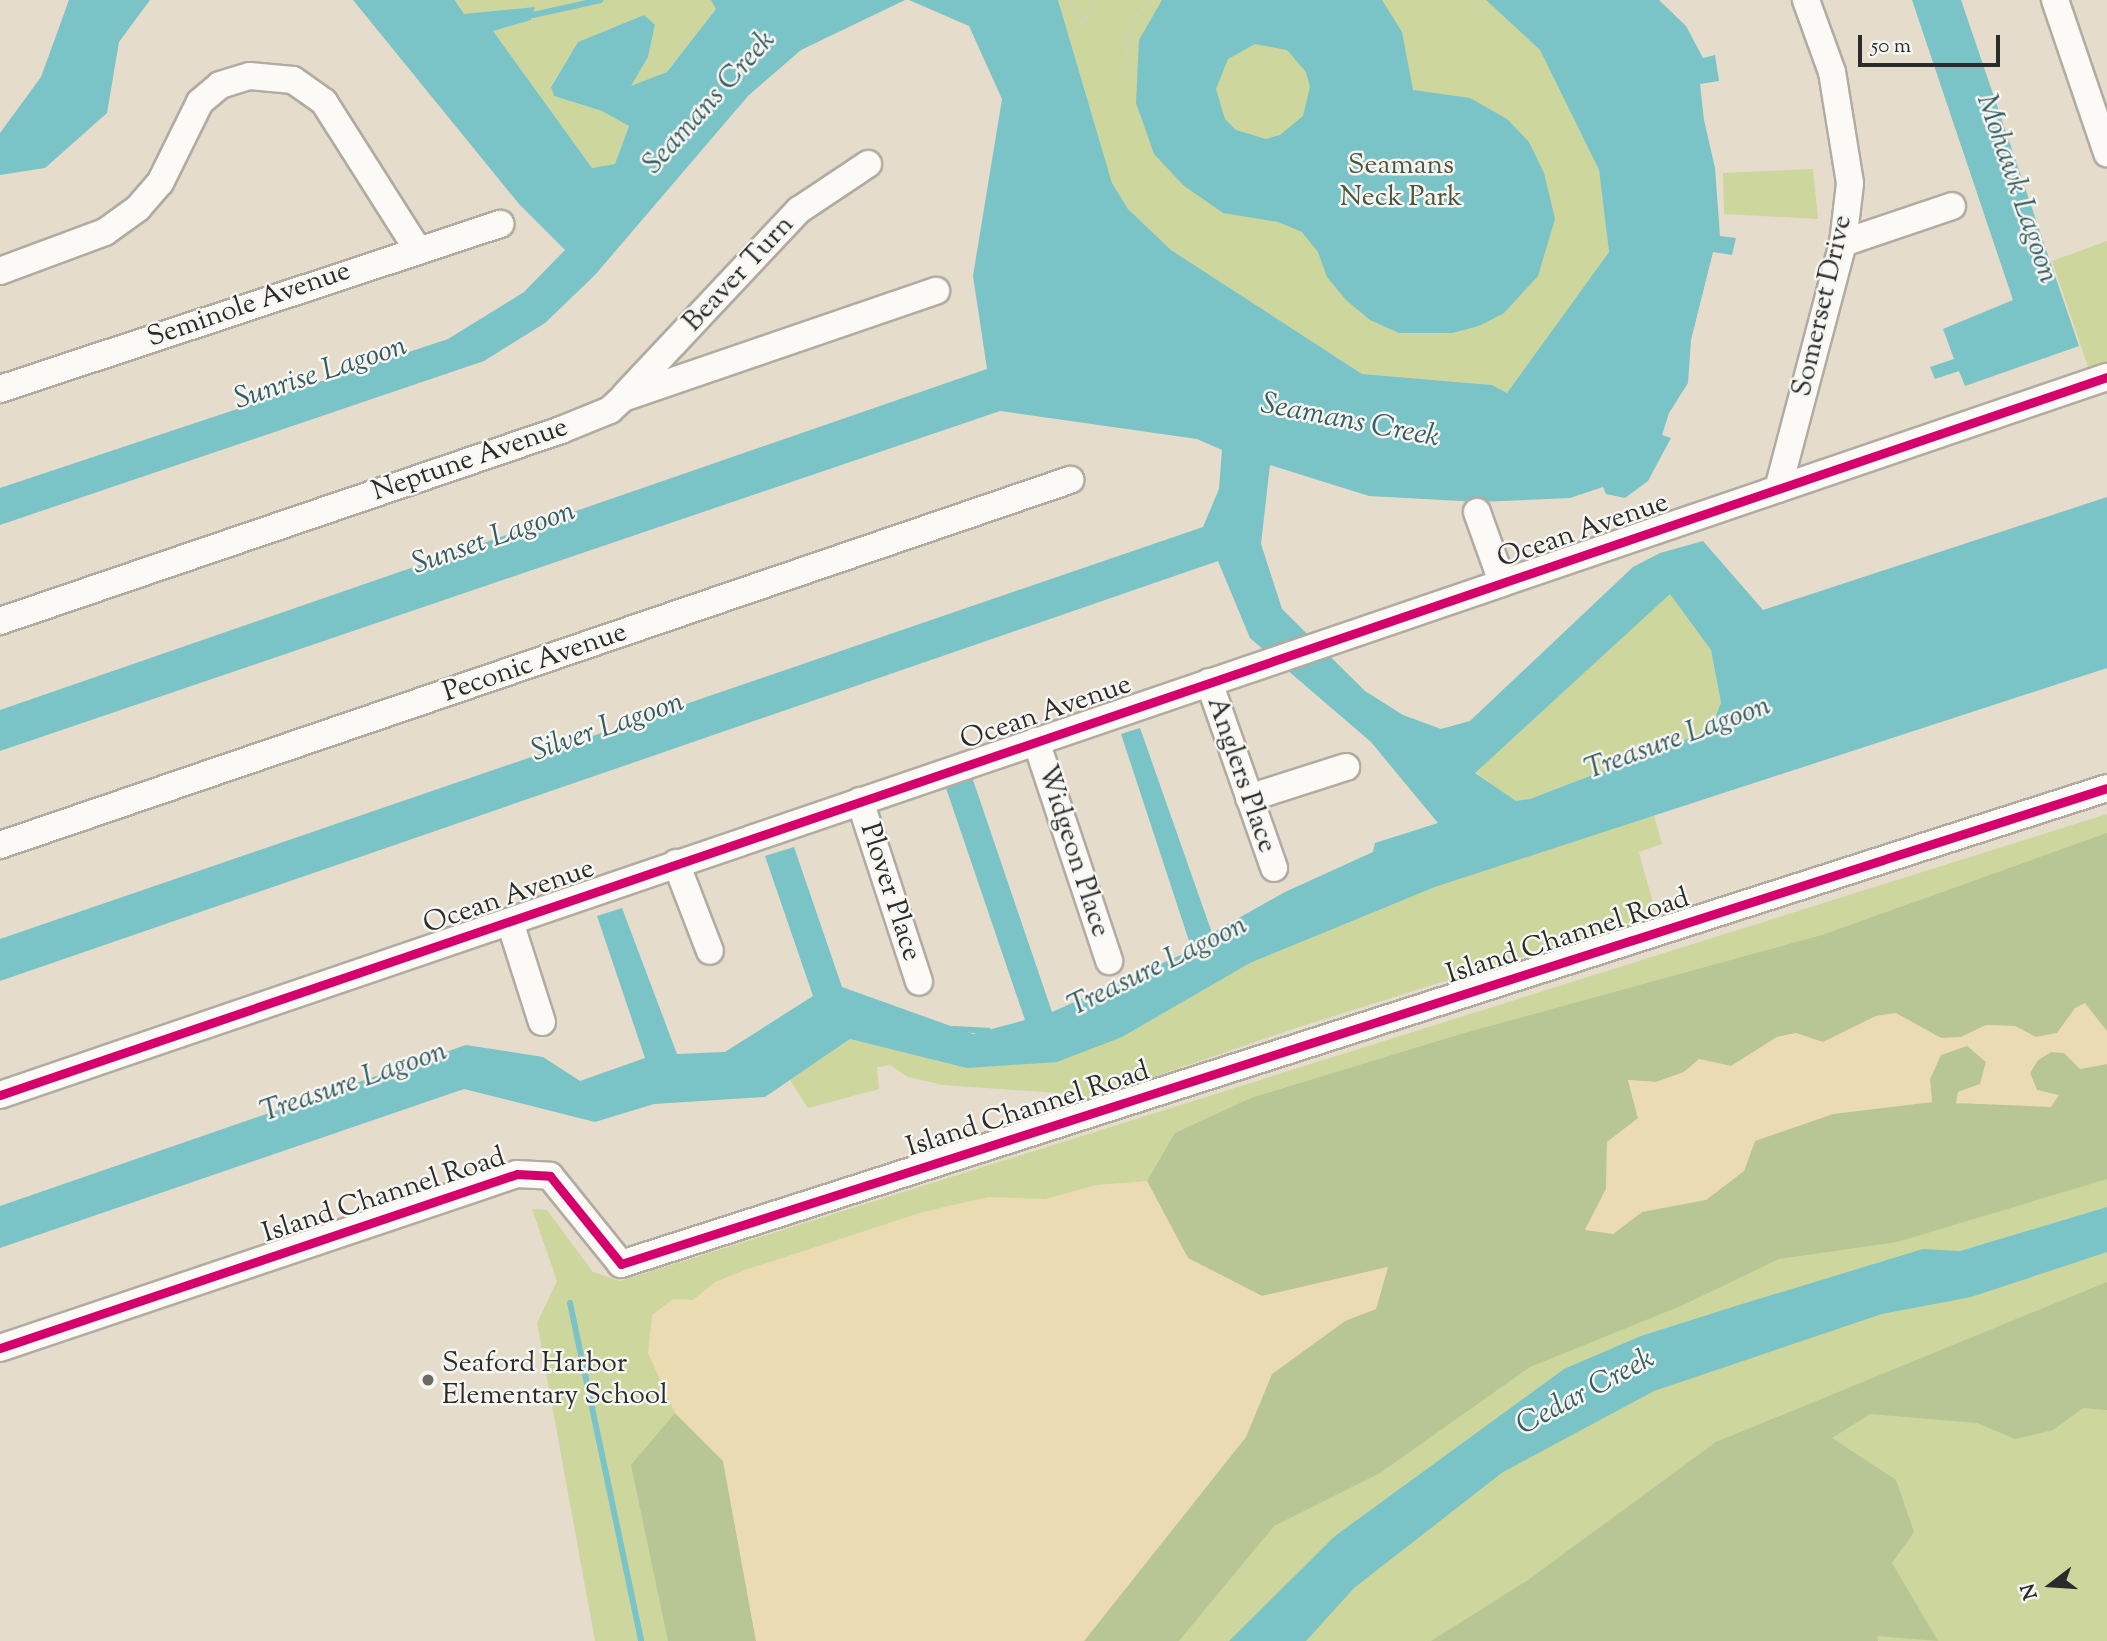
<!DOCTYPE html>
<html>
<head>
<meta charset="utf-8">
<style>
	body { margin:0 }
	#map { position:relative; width:2107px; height:1641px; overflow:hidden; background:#e6dccc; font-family:"Sorts Mill Goudy",serif }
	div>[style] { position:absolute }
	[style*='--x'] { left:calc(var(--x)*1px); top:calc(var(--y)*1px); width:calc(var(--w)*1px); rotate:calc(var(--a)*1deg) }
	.green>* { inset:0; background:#cdd69d }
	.forest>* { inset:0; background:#b8c594 }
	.sand>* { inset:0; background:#eadbb3 }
	.water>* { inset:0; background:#7ac3c7 }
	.stream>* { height:6px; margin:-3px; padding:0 3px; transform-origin:3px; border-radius:3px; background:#7ac3c7 }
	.path>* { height:3.5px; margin-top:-1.75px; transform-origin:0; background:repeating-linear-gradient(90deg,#d2cfcb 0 2px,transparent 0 7px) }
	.roads { filter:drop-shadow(2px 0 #b1aba1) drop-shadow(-2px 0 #b1aba1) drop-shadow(0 2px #b1aba1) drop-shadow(0 -2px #b1aba1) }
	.minor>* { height:26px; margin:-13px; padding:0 13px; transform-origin:13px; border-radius:13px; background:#fbfaf7 }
	.cycleway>* { height:9px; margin:-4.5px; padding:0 4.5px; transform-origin:4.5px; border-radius:4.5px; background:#d6006c }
	.dots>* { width:19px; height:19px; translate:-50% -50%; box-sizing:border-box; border:4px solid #f6f6f2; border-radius:50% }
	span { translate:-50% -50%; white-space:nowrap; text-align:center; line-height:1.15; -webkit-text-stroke:5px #f6f6f2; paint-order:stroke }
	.park-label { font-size:28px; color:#4e543e }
	.street-label { font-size:28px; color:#2b2b2b }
	.poi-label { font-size:28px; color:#2b2b2b }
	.left { translate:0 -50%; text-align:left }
	.water-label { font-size:30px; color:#365c61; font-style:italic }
	.north { position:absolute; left:2016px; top:1550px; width:70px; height:70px; -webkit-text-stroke:5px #f6f6f2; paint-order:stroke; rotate:253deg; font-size:19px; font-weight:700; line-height:28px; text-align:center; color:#2b2b2b }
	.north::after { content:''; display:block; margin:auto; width:24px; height:32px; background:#2b2b2b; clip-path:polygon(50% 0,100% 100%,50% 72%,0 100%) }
	.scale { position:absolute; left:1858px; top:35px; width:142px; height:32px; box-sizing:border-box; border:4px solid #2b2b2b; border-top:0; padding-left:9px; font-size:21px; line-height:24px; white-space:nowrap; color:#2b2b2b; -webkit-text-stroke:5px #f6f6f2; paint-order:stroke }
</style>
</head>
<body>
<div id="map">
	<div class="green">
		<div style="clip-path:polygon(456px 0,711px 0,716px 9px,667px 72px,630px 87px,648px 57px,655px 26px,644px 15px,578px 42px,551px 86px,554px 96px,602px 111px,629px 126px,615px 164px,592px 168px,493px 31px,531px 20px,464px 14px)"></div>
		<div style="clip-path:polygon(1058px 0,1486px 0,1540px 50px,1599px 170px,1609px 252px,1507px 393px,1492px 385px,1362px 374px,1171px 250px,1128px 209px,1112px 183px)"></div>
		<div style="clip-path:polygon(1813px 169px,1818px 219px,1724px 214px,1723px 173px)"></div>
		<div style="clip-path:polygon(2107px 241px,2107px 364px,2089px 370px,2052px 261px)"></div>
		<div style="clip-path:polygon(1670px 593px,1711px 650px,1721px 703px,1710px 730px,1530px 799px,1516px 802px,1475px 772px)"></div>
		<div style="clip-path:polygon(2107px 814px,2107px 1207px,1960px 1251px,2107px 1252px,2107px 1641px,595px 1641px,537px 1323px,557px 1281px,532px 1209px,547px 1210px,593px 1272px,620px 1281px)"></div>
		<div style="clip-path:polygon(1654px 815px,1662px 844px,1639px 852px,1657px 918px,1645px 918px,1296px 1028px,1083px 1101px,1074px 1094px,943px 1085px,908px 1077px,890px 1065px,877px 1067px,879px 1089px,808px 1108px,790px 1080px,850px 1039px,967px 1068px,1122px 1037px,1250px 963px,1435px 887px)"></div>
	</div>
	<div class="forest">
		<div style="clip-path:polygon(2107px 833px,2107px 1031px,2075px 1009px,2057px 1033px,2036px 1037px,2015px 1026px,1986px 1025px,1961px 1037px,1941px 1038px,1895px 1013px,1876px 1016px,1823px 1042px,1796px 1033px,1777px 1037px,1731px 1066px,1699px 1059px,1684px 1072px,1656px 1082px,1628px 1080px,1638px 1119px,1607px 1142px,1606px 1189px,1585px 1229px,1613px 1234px,1642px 1212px,1706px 1199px,1744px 1171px,1755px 1141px,1833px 1114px,1932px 1102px,1930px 1079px,1941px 1055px,1967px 1046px,1986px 1061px,1980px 1084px,1958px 1092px,1957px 1104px,2037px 1090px,2030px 1073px,2038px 1060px,2051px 1052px,2065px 1053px,2080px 1069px,2107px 1064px,2107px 1179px,1897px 1242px,1779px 1259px,1683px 1305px,1530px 1367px,1380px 1473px,1274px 1526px,1179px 1641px,1084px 1641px,1246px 1437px,1272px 1374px,1345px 1321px,1376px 1309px,1388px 1267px,1262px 1296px,1188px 1258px,1147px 1181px,1175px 1133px,1251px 1098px,1461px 1034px,1822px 935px)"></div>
		<div style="clip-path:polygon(2107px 1282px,2107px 1410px,2083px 1408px,2053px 1430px,2015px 1439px,1977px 1423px,1870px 1414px,1832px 1438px,1896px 1480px,1914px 1532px,1892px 1563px,1938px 1641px,1877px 1636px,1878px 1641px,1431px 1641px,1528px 1580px,1716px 1442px)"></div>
		<div style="clip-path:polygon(675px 1413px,723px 1461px,756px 1641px,668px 1641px,631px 1465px)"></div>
	</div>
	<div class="sand">
		<div style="clip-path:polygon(2085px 1003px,2107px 1031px,2107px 1064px,2080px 1069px,2064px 1053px,2051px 1052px,2038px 1060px,2030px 1073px,2037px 1090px,2059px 1095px,2051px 1107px,1956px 1103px,1958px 1092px,1980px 1084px,1986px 1062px,1967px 1046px,1941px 1055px,1930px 1079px,1932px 1102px,1833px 1114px,1755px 1141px,1744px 1171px,1706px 1200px,1642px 1212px,1613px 1234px,1585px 1230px,1606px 1189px,1607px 1142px,1638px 1118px,1628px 1080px,1656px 1082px,1684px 1072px,1699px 1059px,1731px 1066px,1777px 1037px,1796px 1033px,1823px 1042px,1876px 1016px,1896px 1013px,1941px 1038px,1961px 1037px,1986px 1025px,2015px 1026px,2036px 1037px,2057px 1033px,2075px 1008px)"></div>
		<div style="clip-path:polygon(1147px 1181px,1188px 1258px,1262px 1296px,1388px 1267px,1376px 1309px,1345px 1321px,1272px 1374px,1246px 1437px,1084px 1641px,756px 1641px,723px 1461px,675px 1413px,648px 1353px,652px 1315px,673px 1299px,693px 1300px,715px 1282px,745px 1270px,923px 1212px,988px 1197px,1045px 1199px,1096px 1185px)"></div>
	</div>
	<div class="water">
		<div style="clip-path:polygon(69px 0,150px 0,119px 42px,107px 113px,45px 168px,0 175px,0 133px,41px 77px)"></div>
		<div style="clip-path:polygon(353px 0,455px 0,464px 14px,535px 7px,531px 20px,493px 31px,592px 168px,615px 164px,629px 126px,602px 111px,554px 96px,551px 87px,578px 42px,644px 15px,655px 25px,648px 57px,631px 86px,667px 72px,716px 9px,711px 0,905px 0,801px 50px,748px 96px,595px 275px,545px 323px,484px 361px,0 525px,0 488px,448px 339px,524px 292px,565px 250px,519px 204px)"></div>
		<div style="clip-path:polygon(evenodd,909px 0,1058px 0,1112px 183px,1128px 209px,1171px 250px,1362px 374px,1492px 385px,1507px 393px,1609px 252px,1599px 170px,1540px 50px,1486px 0,1659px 0,1686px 26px,1703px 58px,1715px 55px,1719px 81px,1700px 84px,1704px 120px,1715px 168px,1720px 236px,1736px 238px,1732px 255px,1713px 252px,1691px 340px,1688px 383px,1669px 413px,1662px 435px,1671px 438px,1648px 481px,1625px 498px,1606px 494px,1603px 487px,1570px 498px,1479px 502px,1369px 496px,1270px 465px,1261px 544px,1282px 609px,1365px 691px,1403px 715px,1441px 729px,1470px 721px,1633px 567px,1660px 553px,1703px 541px,1763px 610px,2107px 497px,2107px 668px,1435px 887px,1250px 963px,1122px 1037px,1057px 1062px,967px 1068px,850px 1039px,765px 1097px,654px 1104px,595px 1122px,464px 1089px,0 1248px,0 1206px,466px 1045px,543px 1057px,580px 1081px,645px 1058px,597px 916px,622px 908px,677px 1054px,725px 1052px,813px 996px,765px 856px,794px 847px,842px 987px,973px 1034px,1025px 1020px,946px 788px,972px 777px,1052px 1012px,1192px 950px,1121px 734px,1140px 728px,1212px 933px,1285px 892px,1373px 852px,1375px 843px,1438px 823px,1371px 742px,1250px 638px,1218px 561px,0 981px,0 939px,1203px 527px,1219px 489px,1222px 450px,1197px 439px,1000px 411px,0 751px,0 710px,987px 369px,973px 276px,1002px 99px,969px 26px,909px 0,1670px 594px,1711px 650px,1721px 703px,1710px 730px,1530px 799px,1516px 801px,1475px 773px,1670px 594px)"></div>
		<div style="clip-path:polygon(evenodd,1162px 0,1382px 0,1402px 32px,1413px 90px,1470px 98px,1507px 119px,1529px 142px,1544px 173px,1555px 219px,1538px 276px,1504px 313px,1479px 326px,1452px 333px,1399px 333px,1370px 320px,1346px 300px,1327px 277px,1318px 252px,1302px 232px,1278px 222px,1223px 213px,1183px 185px,1154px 154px,1136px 103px,1139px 40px,1162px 0,1255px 44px,1287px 50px,1306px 72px,1310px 87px,1303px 116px,1280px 135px,1266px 139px,1236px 130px,1225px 119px,1216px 89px,1228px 59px,1255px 44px)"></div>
		<div style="clip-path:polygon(1912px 0,1961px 0,2079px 346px,1965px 386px,1959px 371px,1935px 379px,1930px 367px,1954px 359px,1943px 329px,2013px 300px)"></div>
		<div style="clip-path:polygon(2107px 1207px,2107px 1252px,1971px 1297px,1882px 1314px,1654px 1391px,1503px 1472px,1354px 1588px,1306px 1641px,1229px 1641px,1335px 1536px,1564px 1369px,1641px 1336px,1739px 1305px,1923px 1249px,1960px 1251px)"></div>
	</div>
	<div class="stream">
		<div style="--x:533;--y:15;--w:69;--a:-12.6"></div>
		<div style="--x:954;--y:1029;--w:34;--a:3"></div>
		<div style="--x:570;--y:1303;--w:345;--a:78.1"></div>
	</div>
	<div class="path">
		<div style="--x:1070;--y:0;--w:27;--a:63"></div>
		<div style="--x:1082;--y:24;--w:27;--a:-62"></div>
		<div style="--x:1124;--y:70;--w:43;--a:-82.1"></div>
		<div style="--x:1130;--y:27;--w:32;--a:-56"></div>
	</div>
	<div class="roads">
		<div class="minor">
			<div style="--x:2055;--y:0;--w:162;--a:71.2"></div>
			<div style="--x:1843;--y:243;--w:115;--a:-18.7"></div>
			<div style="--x:0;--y:271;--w:112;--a:-20.4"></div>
			<div style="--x:105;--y:232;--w:41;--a:-36"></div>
			<div style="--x:138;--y:208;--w:33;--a:-49"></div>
			<div style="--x:160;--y:183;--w:90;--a:-63.7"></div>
			<div style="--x:200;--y:102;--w:26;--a:-40"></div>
			<div style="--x:220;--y:85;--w:31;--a:-17"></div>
			<div style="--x:250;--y:76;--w:43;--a:5.3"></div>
			<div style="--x:293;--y:80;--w:38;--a:35"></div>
			<div style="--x:324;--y:102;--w:175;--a:57.6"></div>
			<div style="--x:0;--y:389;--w:527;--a:-18.26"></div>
			<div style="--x:626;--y:394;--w:253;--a:-46.8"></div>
			<div style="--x:799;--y:210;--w:83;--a:-33.7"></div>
			<div style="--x:1778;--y:489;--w:254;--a:-75.2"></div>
			<div style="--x:1843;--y:243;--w:60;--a:-83.3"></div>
			<div style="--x:1850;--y:183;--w:112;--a:-99.2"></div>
			<div style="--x:1832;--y:72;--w:77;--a:-109.9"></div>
			<div style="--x:1477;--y:512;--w:74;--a:70.3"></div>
			<div style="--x:0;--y:621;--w:593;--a:-18.8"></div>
			<div style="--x:561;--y:430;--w:53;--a:-22.2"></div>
			<div style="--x:610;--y:410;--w:18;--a:-43"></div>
			<div style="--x:623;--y:398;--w:331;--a:-18.9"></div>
			<div style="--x:1209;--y:682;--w:197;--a:70.7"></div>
			<div style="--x:1036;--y:741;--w:232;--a:71.6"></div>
			<div style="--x:1249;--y:798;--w:102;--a:-17.7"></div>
			<div style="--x:860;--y:801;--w:190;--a:71.9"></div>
			<div style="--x:0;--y:845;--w:1131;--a:-18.84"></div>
			<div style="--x:676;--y:863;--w:94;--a:68.9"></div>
			<div style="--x:510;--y:922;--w:105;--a:72.3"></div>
			<div style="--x:0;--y:1095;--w:2226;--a:-18.82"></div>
			<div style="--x:0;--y:1348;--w:545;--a:-18.6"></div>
			<div style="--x:517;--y:1174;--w:33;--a:3"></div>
			<div style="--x:550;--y:1176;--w:113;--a:51.1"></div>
			<div style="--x:621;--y:1264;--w:1560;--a:-17.76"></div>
		</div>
	</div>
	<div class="cycleway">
		<div style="--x:0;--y:1095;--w:2226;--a:-18.82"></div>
		<div style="--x:0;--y:1348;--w:545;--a:-18.6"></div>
		<div style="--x:517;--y:1174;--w:33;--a:3"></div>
		<div style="--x:550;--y:1176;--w:113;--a:51.1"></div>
		<div style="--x:621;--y:1264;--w:1560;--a:-17.76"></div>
	</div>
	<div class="dots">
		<div style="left:428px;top:1380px;background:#6c6963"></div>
	</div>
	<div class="park-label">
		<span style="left:1401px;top:182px">Seamans<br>Neck Park</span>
	</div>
	<div class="street-label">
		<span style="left:739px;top:274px;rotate:-47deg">Beaver Turn</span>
		<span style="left:249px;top:305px;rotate:-19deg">Seminole Avenue</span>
		<span style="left:1823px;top:306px;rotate:-77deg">Somerset Drive</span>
		<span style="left:470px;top:460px;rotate:-19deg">Neptune Avenue</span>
		<span style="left:1583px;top:531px;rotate:-19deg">Ocean Avenue</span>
		<span style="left:535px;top:663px;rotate:-19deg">Peconic Avenue</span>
		<span style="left:1046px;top:713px;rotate:-19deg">Ocean Avenue</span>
		<span style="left:1241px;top:775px;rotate:71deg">Anglers Place</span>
		<span style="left:1073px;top:851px;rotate:72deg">Widgeon Place</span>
		<span style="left:890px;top:892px;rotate:72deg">Plover Place</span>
		<span style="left:509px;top:897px;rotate:-19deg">Ocean Avenue</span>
		<span style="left:1568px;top:937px;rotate:-18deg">Island Channel Road</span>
		<span style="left:1028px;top:1110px;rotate:-18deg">Island Channel Road</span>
		<span style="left:384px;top:1196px;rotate:-18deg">Island Channel Road</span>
	</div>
	<div class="poi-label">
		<span class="left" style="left:442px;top:1380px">Seaford Harbor<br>Elementary School</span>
	</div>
	<div class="water-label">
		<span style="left:710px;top:103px;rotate:-48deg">Seamans Creek</span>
		<span style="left:2016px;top:189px;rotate:71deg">Mohawk Lagoon</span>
		<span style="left:321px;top:374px;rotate:-18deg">Sunrise Lagoon</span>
		<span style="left:1350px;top:422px;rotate:11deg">Seamans Creek</span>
		<span style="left:494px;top:539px;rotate:-19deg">Sunset Lagoon</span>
		<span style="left:608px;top:728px;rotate:-19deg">Silver Lagoon</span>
		<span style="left:1678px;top:739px;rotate:-20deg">Treasure Lagoon</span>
		<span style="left:1158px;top:967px;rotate:-26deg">Treasure Lagoon</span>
		<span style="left:354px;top:1083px;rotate:-19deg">Treasure Lagoon</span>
		<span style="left:1586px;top:1393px;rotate:-28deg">Cedar Creek</span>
	</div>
	<div class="north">N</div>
	<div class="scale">50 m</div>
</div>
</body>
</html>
